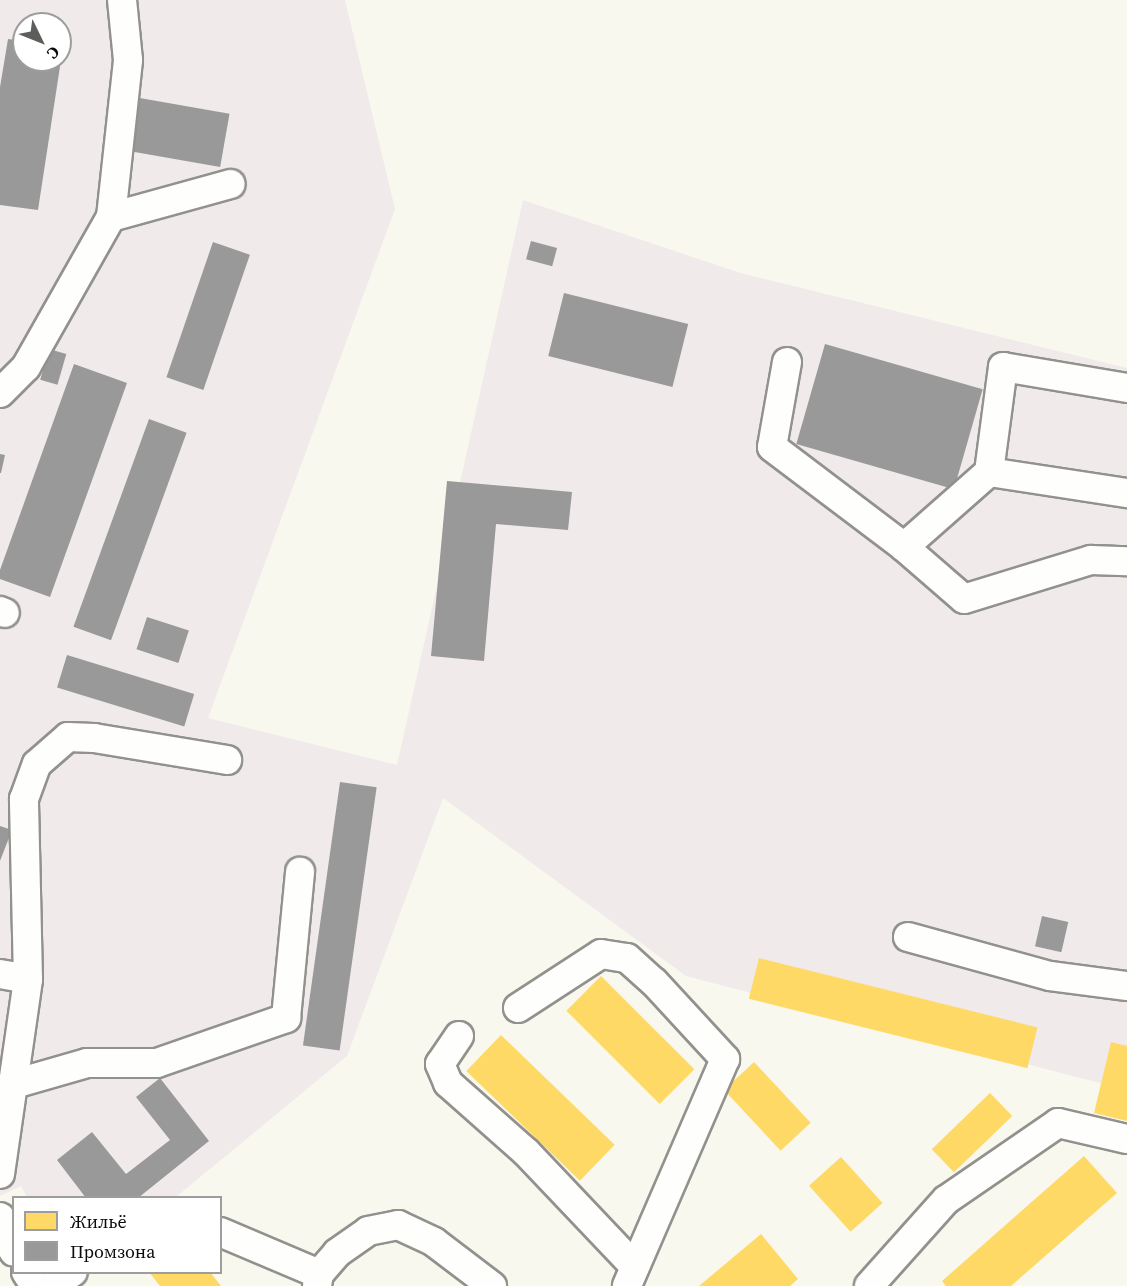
<!DOCTYPE html>
<html>
<head>
<meta charset="utf-8">
<style>
	body { margin:0 }
	#map { position:relative; width:1127px; height:1286px; overflow:hidden; background:#f9f8ee; font-family:"Source Serif 4",serif }
	div>[style] { position:absolute }
	[style*='--x'] { left:calc(var(--x)*1px); top:calc(var(--y)*1px); width:calc(var(--w)*1px); rotate:calc(var(--a)*1deg) }
	.industrial>* { inset:0; background:#f0eaeb }
	.homes>* { inset:0; background:#ffd966; transform-origin:0 0 }
	.industry>* { inset:0; background:#999; transform-origin:0 0 }
	.roads { filter:drop-shadow(2px 0 #92918d) drop-shadow(-2px 0 #92918d) drop-shadow(0 2px #92918d) drop-shadow(0 -2px #92918d) }
	.minor>* { height:28px; margin:-14px; padding:0 14px; transform-origin:14px; border-radius:14px; background:#fefefc }
	span { translate:-50% -50%; white-space:nowrap; text-align:center; line-height:1.15; -webkit-text-stroke:6px #fff; paint-order:stroke }
	.legend { position:absolute; left:12px; top:1196px; width:210px; height:78px; box-sizing:border-box; background:#fff; border:2px solid #9d9d9d; margin:0; padding:8px 10px; list-style:none; font-size:18px; color:#0a0a0a }
	.legend li { display:flex; align-items:center; gap:12px; height:30px }
	.legend b { width:30px; border:2px solid #9d9d9d }
	.north { position:absolute; left:12px; top:12px; width:60px; height:60px; box-sizing:border-box; background:#fff; border:2px solid #9d9d9d; border-radius:50%; rotate:133deg; font-size:16px; font-weight:700; line-height:24px; text-align:center; color:#0a0a0a }
	.north::after { content:''; display:block; margin:auto; width:21px; height:27px; background:#5e5d5a; clip-path:polygon(50% 0,100% 100%,50% 72%,0 100%) }
</style>
</head>
<body>
<div id="map">
	<div class="industrial">
		<div style="clip-path:polygon(evenodd,0 0,345px 0,395px 209px,208px 718px,397px 765px,523px 200px,737px 272px,1127px 368px,1127px 1090px,686px 976px,443px 798px,347px 1056px,176px 1197px,27px 1197px,21px 1186px,0 1196px,0 0,24px 24px,60px 24px,60px 60px,24px 60px,24px 24px)"></div>
	</div>
	<div class="homes">
		<div style="left:759px;top:958px;width:287px;height:42px;rotate:14deg"></div>
		<div style="left:601px;top:976px;width:132px;height:49px;rotate:45deg"></div>
		<div style="left:501px;top:1035px;width:158px;height:50px;rotate:44deg"></div>
		<div style="clip-path:polygon(1111px 1042px,1127px 1046px,1127px 1121px,1094px 1113px)"></div>
		<div style="left:754px;top:1062px;width:83px;height:41px;rotate:47deg"></div>
		<div style="left:990px;top:1093px;width:32px;height:81px;rotate:46deg"></div>
		<div style="clip-path:polygon(1084px 1156px,1117px 1193px,1011px 1286px,946px 1286px,942px 1281px)"></div>
		<div style="left:841px;top:1157px;width:62px;height:43px;rotate:48deg"></div>
		<div style="clip-path:polygon(761px 1234px,798px 1279px,790px 1286px,699px 1286px)"></div>
		<div style="clip-path:polygon(149px 1272px,210px 1272px,221px 1286px,160px 1286px)"></div>
	</div>
	<div class="industry">
		<div style="clip-path:polygon(8px 39px,24px 41px,24px 60px,61px 60px,38px 210px,0 205px,0 87px)"></div>
		<div style="left:134px;top:97px;width:97px;height:54px;rotate:10deg"></div>
		<div style="left:531px;top:241px;width:27px;height:19px;rotate:15deg"></div>
		<div style="left:213px;top:242px;width:39px;height:143px;rotate:19deg"></div>
		<div style="left:564px;top:293px;width:128px;height:65px;rotate:14deg"></div>
		<div style="left:825px;top:344px;width:164px;height:104px;rotate:16deg"></div>
		<div style="left:49px;top:349px;width:18px;height:32px;rotate:16deg"></div>
		<div style="clip-path:polygon(74px 364px,127px 383px,50px 597px,0 579px,0 570px)"></div>
		<div style="left:149px;top:419px;width:40px;height:221px;rotate:20deg"></div>
		<div style="clip-path:polygon(0 454px,5px 455px,1px 473px,0 473px)"></div>
		<div style="clip-path:polygon(447px 481px,572px 492px,568px 530px,496px 524px,484px 661px,431px 656px)"></div>
		<div style="left:147px;top:617px;width:44px;height:34px;rotate:18deg"></div>
		<div style="left:67px;top:655px;width:133px;height:34px;rotate:17deg"></div>
		<div style="left:340px;top:782px;width:37px;height:266px;rotate:8deg"></div>
		<div style="clip-path:polygon(0 826px,12px 830px,0 861px)"></div>
		<div style="left:1042px;top:916px;width:27px;height:31px;rotate:13deg"></div>
		<div style="clip-path:polygon(160px 1078px,209px 1141px,138px 1198px,86px 1198px,57px 1160px,92px 1132px,126px 1174px,170px 1140px,136px 1097px)"></div>
	</div>
	<div class="roads">
		<div class="minor">
			<div style="--x:111;--y:217;--w:158;--a:-83.8"></div>
			<div style="--x:128;--y:60;--w:60;--a:-95.7"></div>
			<div style="--x:787;--y:362;--w:86;--a:100"></div>
			<div style="--x:772;--y:447;--w:166;--a:37.1"></div>
			<div style="--x:904;--y:547;--w:79;--a:40.9"></div>
			<div style="--x:964;--y:599;--w:133;--a:-17.1"></div>
			<div style="--x:1091;--y:560;--w:36;--a:2"></div>
			<div style="--x:0;--y:393;--w:37;--a:-45"></div>
			<div style="--x:26;--y:367;--w:172;--a:-60.5"></div>
			<div style="--x:111;--y:217;--w:124;--a:-15.4"></div>
			<div style="--x:989;--y:472;--w:106;--a:-82.4"></div>
			<div style="--x:1003;--y:367;--w:126;--a:9.6"></div>
			<div style="--x:904;--y:547;--w:113;--a:-41.4"></div>
			<div style="--x:989;--y:472;--w:140;--a:8.7"></div>
			<div style="--x:0;--y:611;--w:5;--a:22"></div>
			<div style="--x:908;--y:937;--w:147;--a:15.4"></div>
			<div style="--x:1050;--y:976;--w:78;--a:7.4"></div>
			<div style="--x:0;--y:974;--w:28;--a:10"></div>
			<div style="--x:518;--y:1008;--w:99;--a:-33"></div>
			<div style="--x:601;--y:954;--w:26;--a:9"></div>
			<div style="--x:627;--y:958;--w:36;--a:42"></div>
			<div style="--x:654;--y:982;--w:105;--a:47.3"></div>
			<div style="--x:725;--y:1059;--w:247;--a:113.4"></div>
			<div style="--x:459;--y:1036;--w:34;--a:124"></div>
			<div style="--x:440;--y:1064;--w:21;--a:67"></div>
			<div style="--x:448;--y:1083;--w:104;--a:41.5"></div>
			<div style="--x:526;--y:1152;--w:158;--a:46.5"></div>
			<div style="--x:14;--y:1084;--w:76;--a:-16"></div>
			<div style="--x:87;--y:1063;--w:70;--a:0"></div>
			<div style="--x:157;--y:1063;--w:137;--a:-19.2"></div>
			<div style="--x:286;--y:1018;--w:147;--a:-84.5"></div>
			<div style="--x:0;--y:1174;--w:197;--a:-81.8"></div>
			<div style="--x:28;--y:979;--w:180;--a:-91.3"></div>
			<div style="--x:24;--y:799;--w:37;--a:-70"></div>
			<div style="--x:37;--y:764;--w:41;--a:-41.1"></div>
			<div style="--x:68;--y:737;--w:26;--a:2"></div>
			<div style="--x:94;--y:738;--w:135;--a:9.4"></div>
			<div style="--x:0;--y:1217;--w:24;--a:75"></div>
			<div style="--x:6;--y:1240;--w:14;--a:56"></div>
			<div style="--x:220;--y:1232;--w:108;--a:23"></div>
			<div style="--x:26;--y:1272;--w:17;--a:57"></div>
			<div style="--x:52;--y:1286;--w:25;--a:-34"></div>
			<div style="--x:317;--y:1286;--w:12;--a:-81"></div>
			<div style="--x:319;--y:1274;--w:28;--a:-49"></div>
			<div style="--x:337;--y:1253;--w:38;--a:-35"></div>
			<div style="--x:368;--y:1231;--w:31;--a:-11"></div>
			<div style="--x:398;--y:1225;--w:40;--a:25"></div>
			<div style="--x:434;--y:1242;--w:73;--a:37.2"></div>
			<div style="--x:869;--y:1286;--w:115;--a:-48.2"></div>
			<div style="--x:946;--y:1200;--w:136;--a:-34.5"></div>
			<div style="--x:1058;--y:1123;--w:71;--a:13.1"></div>
		</div>
	</div>
	<ul class="legend">
	<li><b style="height:16px;background:#ffd966"></b>Жильё</li>
	<li><b style="height:16px;background:#999"></b>Промзона</li>
	</ul>
	<div class="north">С</div>
</div>
</body>
</html>
